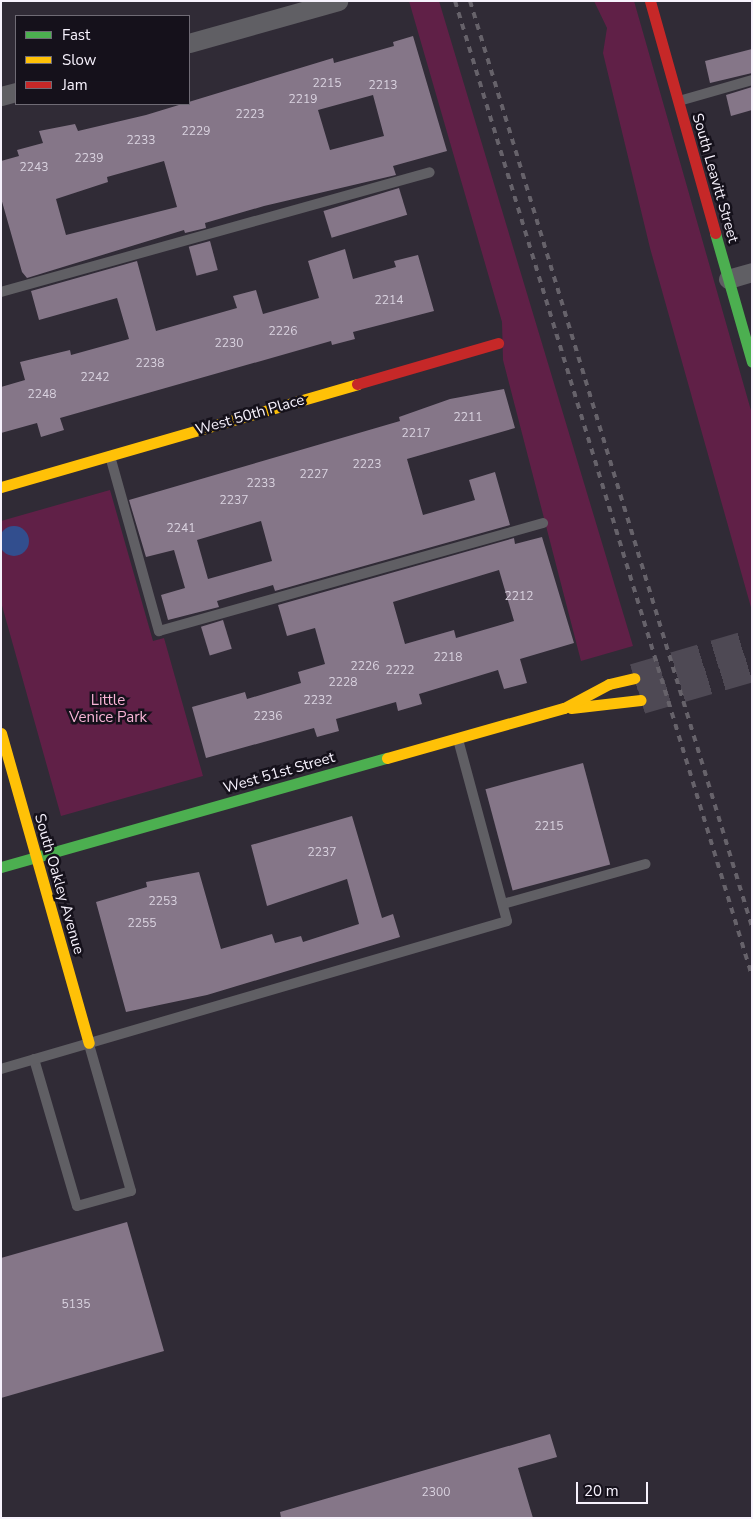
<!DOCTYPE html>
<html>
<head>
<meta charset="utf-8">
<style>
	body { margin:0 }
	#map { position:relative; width:753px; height:1519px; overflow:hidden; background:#302b36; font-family:"Nunito Sans",sans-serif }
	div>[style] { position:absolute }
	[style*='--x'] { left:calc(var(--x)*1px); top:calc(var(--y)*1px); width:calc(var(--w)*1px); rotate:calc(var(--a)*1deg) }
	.green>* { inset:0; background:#602047 }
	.water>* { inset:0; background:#324e8e }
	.round { border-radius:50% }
	.building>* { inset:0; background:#857688; transform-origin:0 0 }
	.secondary-tunnel>* { height:28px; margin-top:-14px; transform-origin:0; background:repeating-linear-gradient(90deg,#4e4954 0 28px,transparent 0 42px) }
	.lane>* { height:10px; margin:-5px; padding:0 5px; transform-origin:5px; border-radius:5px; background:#605f64 }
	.street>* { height:19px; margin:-9.5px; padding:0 9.5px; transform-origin:9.5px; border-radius:9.5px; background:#605f64 }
	.fast>* { height:11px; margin:-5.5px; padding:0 5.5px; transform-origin:5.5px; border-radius:5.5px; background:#4caf50 }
	.slow>* { height:11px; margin:-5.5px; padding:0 5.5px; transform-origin:5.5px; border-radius:5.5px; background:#ffc107 }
	.jam>* { height:11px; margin:-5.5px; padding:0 5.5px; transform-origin:5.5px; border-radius:5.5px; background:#c62828 }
	.rail>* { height:4px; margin-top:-2px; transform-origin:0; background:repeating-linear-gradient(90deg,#66626a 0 6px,transparent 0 12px) }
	span { translate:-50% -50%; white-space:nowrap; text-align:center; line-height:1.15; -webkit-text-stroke:5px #15111b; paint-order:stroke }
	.number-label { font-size:12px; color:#dad3e0 }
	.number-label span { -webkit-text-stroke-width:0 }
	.street-label { font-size:15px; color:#f7f2fd }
	.park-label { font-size:15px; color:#f8b4d6 }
	.frame { position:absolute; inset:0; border:2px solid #f7f2fd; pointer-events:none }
	.legend { position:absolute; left:15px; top:15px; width:175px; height:90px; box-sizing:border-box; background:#15111b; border:1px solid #6f6b75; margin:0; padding:6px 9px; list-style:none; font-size:15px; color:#f7f2fd }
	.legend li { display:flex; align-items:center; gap:10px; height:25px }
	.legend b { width:25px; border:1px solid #6f6b75 }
	.scale { position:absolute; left:576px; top:1482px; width:72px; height:22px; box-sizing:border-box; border:2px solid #f7f2fd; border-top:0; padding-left:6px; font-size:15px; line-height:18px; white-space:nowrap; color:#f7f2fd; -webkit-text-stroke:4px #15111b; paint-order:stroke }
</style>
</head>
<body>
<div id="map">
	<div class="green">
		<div style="clip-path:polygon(409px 1px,439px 1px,633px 646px,581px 661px,503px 360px,502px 322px)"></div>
		<div style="clip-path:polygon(594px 1px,634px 1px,752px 414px,752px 611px,650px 248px,603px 53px,607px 28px)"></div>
		<div style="clip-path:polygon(110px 490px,153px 641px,164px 638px,203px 776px,61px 816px,1px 602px,1px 521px)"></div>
	</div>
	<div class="water">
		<div class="round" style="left:-1px;top:526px;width:30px;height:30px"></div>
	</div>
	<div class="building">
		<div style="clip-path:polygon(evenodd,413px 36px,447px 151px,393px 166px,396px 175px,264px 206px,205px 223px,206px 228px,185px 233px,184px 230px,27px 278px,22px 272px,1px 198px,1px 161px,19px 156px,17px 150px,43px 143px,39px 131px,75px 124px,78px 131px,146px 115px,333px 58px,334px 63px,394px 46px,393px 42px,413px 36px,373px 95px,384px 136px,330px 150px,318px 110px,373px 95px,413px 36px,164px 161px,177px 207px,66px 235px,56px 199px,108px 182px,107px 177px,164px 161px)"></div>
		<div style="clip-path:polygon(752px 49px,752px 73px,710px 83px,705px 61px)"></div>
		<div style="clip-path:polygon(752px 87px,752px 110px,731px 116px,726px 95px)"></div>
		<div style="left:399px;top:188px;width:28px;height:79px;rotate:73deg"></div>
		<div style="left:210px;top:241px;width:30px;height:22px;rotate:75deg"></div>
		<div style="clip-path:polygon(345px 249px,353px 279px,396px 267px,394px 261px,418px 255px,434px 311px,353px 332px,355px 339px,332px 345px,331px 341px,60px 418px,64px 430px,41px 437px,37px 423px,1px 433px,1px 387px,25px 380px,20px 362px,70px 350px,71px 355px,129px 339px,117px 298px,39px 320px,31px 291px,137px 261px,156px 331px,237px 308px,233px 296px,256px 290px,263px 314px,319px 298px,308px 261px)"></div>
		<div style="clip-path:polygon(evenodd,504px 389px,515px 428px,407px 459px,423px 515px,475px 500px,469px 480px,495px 472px,510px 525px,275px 591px,273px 585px,217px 601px,219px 607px,168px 620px,161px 595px,185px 588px,174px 550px,146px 557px,129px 500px,400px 421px,399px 417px,450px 399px,504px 389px,261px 521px,272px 561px,208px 579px,197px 540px,261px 521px)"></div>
		<div style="clip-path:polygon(evenodd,542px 537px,574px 643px,520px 659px,527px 683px,504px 689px,498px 670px,419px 694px,422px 704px,398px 711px,396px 702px,336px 719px,339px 731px,317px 737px,314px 728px,206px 758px,192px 707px,245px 692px,247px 699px,301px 683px,298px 672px,325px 664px,315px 628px,287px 636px,278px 605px,514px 538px,515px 544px,542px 537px,499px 570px,514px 621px,456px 638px,454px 630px,405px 644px,393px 602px,499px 570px)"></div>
		<div style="left:223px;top:620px;width:30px;height:23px;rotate:73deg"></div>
		<div style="left:583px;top:763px;width:105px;height:101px;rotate:75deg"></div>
		<div style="clip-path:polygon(352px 816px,382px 918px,393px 914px,400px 937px,207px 995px,126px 1012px,96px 902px,147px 887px,146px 882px,199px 872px,221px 949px,272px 934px,275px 943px,301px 936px,303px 942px,359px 924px,347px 879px,267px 906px,251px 845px)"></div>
		<div style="clip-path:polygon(127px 1222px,164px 1351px,1px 1398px,1px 1258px)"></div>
		<div style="clip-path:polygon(550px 1434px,557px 1457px,518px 1468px,533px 1518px,281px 1518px,280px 1512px)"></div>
	</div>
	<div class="secondary-tunnel">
		<div style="--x:634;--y:678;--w:123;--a:-16.5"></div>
		<div style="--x:641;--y:700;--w:116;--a:-16.1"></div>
	</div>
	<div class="lane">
		<div style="--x:679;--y:101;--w:76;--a:-16"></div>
		<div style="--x:1;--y:292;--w:445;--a:-15.6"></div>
		<div style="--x:110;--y:456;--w:182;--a:74.4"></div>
		<div style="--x:159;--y:631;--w:399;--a:-15.7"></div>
		<div style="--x:503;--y:904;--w:148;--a:-15.7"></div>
		<div style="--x:34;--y:1059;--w:153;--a:73.7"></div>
		<div style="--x:77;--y:1206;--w:56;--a:-15.5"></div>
		<div style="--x:131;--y:1191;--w:152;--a:-106"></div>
		<div style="--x:1;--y:1069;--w:527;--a:-16.3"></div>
		<div style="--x:507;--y:921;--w:188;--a:-105.1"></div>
	</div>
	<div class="street">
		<div style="--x:189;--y:43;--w:155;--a:-15.7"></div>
		<div style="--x:1;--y:96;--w:16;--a:-15"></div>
		<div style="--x:728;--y:279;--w:25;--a:-16"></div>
	</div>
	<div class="fast">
		<div style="--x:715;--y:233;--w:134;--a:74"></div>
		<div style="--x:1;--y:867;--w:401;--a:-15.8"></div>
	</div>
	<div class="slow">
		<div style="--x:1;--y:487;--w:371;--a:-16.1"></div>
		<div style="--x:571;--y:708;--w:70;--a:-6.5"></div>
		<div style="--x:1;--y:733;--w:322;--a:74.2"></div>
		<div style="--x:387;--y:758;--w:184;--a:-15.8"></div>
		<div style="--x:564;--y:708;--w:51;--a:-28.1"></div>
		<div style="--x:609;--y:684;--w:26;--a:-13"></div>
	</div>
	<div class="jam">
		<div style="--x:650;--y:1;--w:241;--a:74.3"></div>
		<div style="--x:357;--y:384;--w:147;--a:-16.2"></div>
	</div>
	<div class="rail">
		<div style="--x:455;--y:1;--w:1019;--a:73.06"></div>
		<div style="--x:470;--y:1;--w:968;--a:73.06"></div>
	</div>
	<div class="number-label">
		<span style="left:327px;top:84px">2215</span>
		<span style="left:383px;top:86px">2213</span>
		<span style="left:303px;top:100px">2219</span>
		<span style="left:250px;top:115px">2223</span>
		<span style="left:196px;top:132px">2229</span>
		<span style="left:141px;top:141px">2233</span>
		<span style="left:89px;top:159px">2239</span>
		<span style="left:34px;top:168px">2243</span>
		<span style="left:389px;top:301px">2214</span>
		<span style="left:283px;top:332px">2226</span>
		<span style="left:229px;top:344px">2230</span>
		<span style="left:150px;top:364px">2238</span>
		<span style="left:95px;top:378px">2242</span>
		<span style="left:42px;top:395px">2248</span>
		<span style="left:468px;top:418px">2211</span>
		<span style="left:416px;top:434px">2217</span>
		<span style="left:367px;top:465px">2223</span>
		<span style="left:314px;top:475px">2227</span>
		<span style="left:261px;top:484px">2233</span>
		<span style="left:234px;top:501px">2237</span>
		<span style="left:181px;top:529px">2241</span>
		<span style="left:519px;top:597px">2212</span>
		<span style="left:448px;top:658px">2218</span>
		<span style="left:365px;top:667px">2226</span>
		<span style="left:400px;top:671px">2222</span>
		<span style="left:343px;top:683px">2228</span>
		<span style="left:318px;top:701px">2232</span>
		<span style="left:268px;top:717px">2236</span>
		<span style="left:549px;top:827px">2215</span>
		<span style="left:322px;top:853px">2237</span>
		<span style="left:163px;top:902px">2253</span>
		<span style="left:142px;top:924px">2255</span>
		<span style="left:76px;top:1305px">5135</span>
		<span style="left:436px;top:1493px">2300</span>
	</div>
	<div class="street-label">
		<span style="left:715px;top:178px;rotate:74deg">South Leavitt Street</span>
		<span style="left:250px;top:415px;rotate:-16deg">West 50th Place</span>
		<span style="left:279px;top:773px;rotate:-16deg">West 51st Street</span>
		<span style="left:59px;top:884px;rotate:74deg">South Oakley Avenue</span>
	</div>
	<div class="park-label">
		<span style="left:108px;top:709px">Little<br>Venice Park</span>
	</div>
	<div class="frame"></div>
	<ul class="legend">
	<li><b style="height:6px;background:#4caf50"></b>Fast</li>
	<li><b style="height:6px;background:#ffc107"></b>Slow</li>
	<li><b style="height:6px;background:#c62828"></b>Jam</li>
	</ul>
	<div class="scale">20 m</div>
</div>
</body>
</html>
